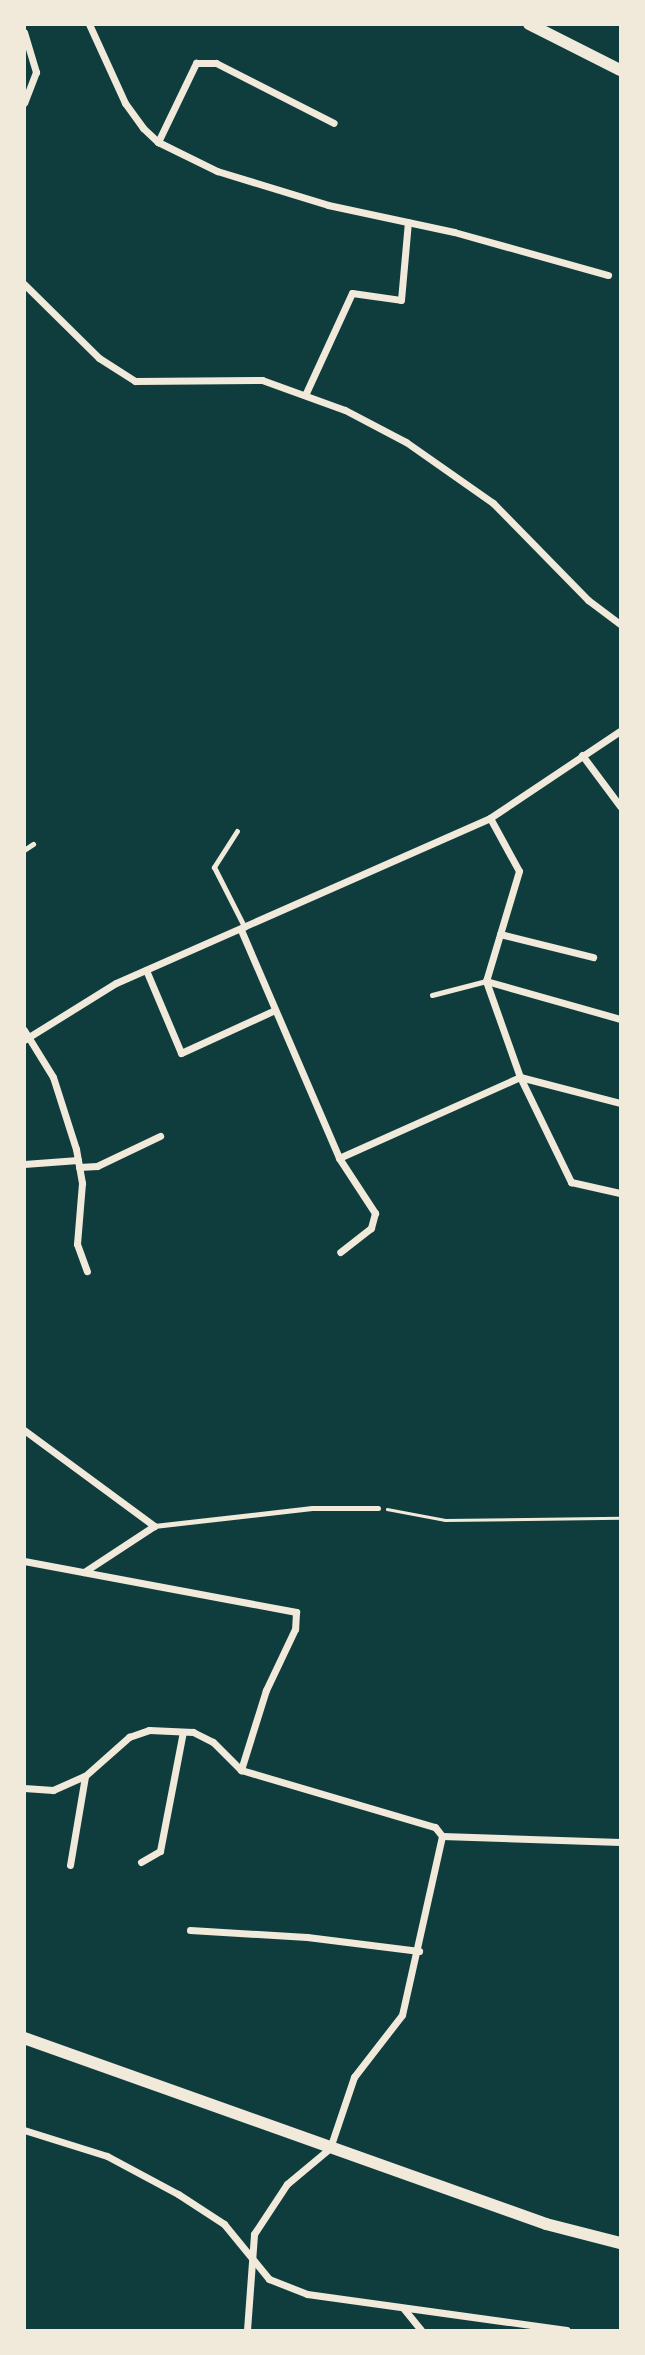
<!DOCTYPE html>
<html>
<head>
<meta charset="utf-8">
<style>
	body { margin:0 }
	#map { position:relative; width:645px; height:2355px; overflow:hidden; background:#0f3d3e; font-family:"PT Sans Narrow",sans-serif }
	div>[style] { position:absolute }
	[style*='--x'] { left:calc(var(--x)*1px); top:calc(var(--y)*1px); width:calc(var(--w)*1px); rotate:calc(var(--a)*1deg) }
	.path>* { height:2.5px; margin:-1.25px; padding:0 1.25px; transform-origin:1.25px; border-radius:1.25px; background:#f1e9da }
	.service>* { height:5px; margin:-2.5px; padding:0 2.5px; transform-origin:2.5px; border-radius:2.5px; background:#f1e9da }
	.minor>* { height:7px; margin:-3.5px; padding:0 3.5px; transform-origin:3.5px; border-radius:3.5px; background:#f1e9da }
	.tertiary>* { height:12px; margin:-6px; padding:0 6px; transform-origin:6px; border-radius:6px; background:#f1e9da }
	span { translate:-50% -50%; white-space:nowrap; text-align:center; line-height:1.15; -webkit-text-stroke:5px #f1e9da; paint-order:stroke }
	.frame { position:absolute; inset:0; border:26px solid #f1e9da; pointer-events:none }
</style>
</head>
<body>
<div id="map">
	<div class="path">
		<div style="--x:387;--y:1509;--w:59;--a:10.7"></div>
		<div style="--x:445;--y:1520;--w:175;--a:-0.7"></div>
	</div>
	<div class="service">
		<div style="--x:237;--y:831;--w:43;--a:122.6"></div>
		<div style="--x:214;--y:867;--w:68;--a:63.1"></div>
		<div style="--x:24;--y:850;--w:11;--a:-34"></div>
		<div style="--x:432;--y:995;--w:56;--a:-14.5"></div>
		<div style="--x:154;--y:1526;--w:159;--a:-6.5"></div>
		<div style="--x:312;--y:1508;--w:66;--a:0"></div>
	</div>
	<div class="minor">
		<div style="--x:89;--y:24;--w:87;--a:65.5"></div>
		<div style="--x:125;--y:103;--w:31;--a:54"></div>
		<div style="--x:143;--y:128;--w:21;--a:43"></div>
		<div style="--x:158;--y:142;--w:66;--a:26.2"></div>
		<div style="--x:217;--y:171;--w:116;--a:17"></div>
		<div style="--x:328;--y:205;--w:129;--a:12.1"></div>
		<div style="--x:454;--y:232;--w:160;--a:15.6"></div>
		<div style="--x:24;--y:32;--w:42;--a:73.3"></div>
		<div style="--x:36;--y:72;--w:33;--a:111"></div>
		<div style="--x:158;--y:142;--w:88;--a:-64.3"></div>
		<div style="--x:196;--y:63;--w:20;--a:0"></div>
		<div style="--x:216;--y:63;--w:132;--a:27"></div>
		<div style="--x:24;--y:284;--w:105;--a:44.6"></div>
		<div style="--x:99;--y:358;--w:43;--a:32.6"></div>
		<div style="--x:135;--y:381;--w:127;--a:-0.5"></div>
		<div style="--x:262;--y:380;--w:88;--a:19.9"></div>
		<div style="--x:345;--y:410;--w:69;--a:27.7"></div>
		<div style="--x:406;--y:442;--w:106;--a:35"></div>
		<div style="--x:493;--y:503;--w:136;--a:45.6"></div>
		<div style="--x:588;--y:600;--w:40;--a:37"></div>
		<div style="--x:306;--y:393;--w:110;--a:-65.3"></div>
		<div style="--x:352;--y:293;--w:49;--a:8.1"></div>
		<div style="--x:401;--y:300;--w:78;--a:-84.9"></div>
		<div style="--x:582;--y:755;--w:64;--a:53.3"></div>
		<div style="--x:490;--y:818;--w:60;--a:61.3"></div>
		<div style="--x:519;--y:871;--w:115;--a:106.7"></div>
		<div style="--x:486;--y:981;--w:102;--a:70.5"></div>
		<div style="--x:520;--y:1077;--w:117;--a:64.1"></div>
		<div style="--x:571;--y:1182;--w:50;--a:12.7"></div>
		<div style="--x:241;--y:930;--w:248;--a:66.7"></div>
		<div style="--x:339;--y:1158;--w:66;--a:56.8"></div>
		<div style="--x:375;--y:1213;--w:16;--a:105"></div>
		<div style="--x:371;--y:1228;--w:39;--a:142"></div>
		<div style="--x:500;--y:934;--w:96;--a:13.9"></div>
		<div style="--x:146;--y:970;--w:90;--a:67.1"></div>
		<div style="--x:181;--y:1053;--w:103;--a:-24.6"></div>
		<div style="--x:486;--y:981;--w:139;--a:15.8"></div>
		<div style="--x:24;--y:1030;--w:55;--a:58.3"></div>
		<div style="--x:53;--y:1077;--w:76;--a:72.3"></div>
		<div style="--x:76;--y:1149;--w:35;--a:80"></div>
		<div style="--x:82;--y:1183;--w:61;--a:94.7"></div>
		<div style="--x:77;--y:1244;--w:29;--a:70"></div>
		<div style="--x:24;--y:1040;--w:108;--a:-31.8"></div>
		<div style="--x:116;--y:983;--w:409;--a:-23.8"></div>
		<div style="--x:490;--y:818;--w:156;--a:-33.8"></div>
		<div style="--x:339;--y:1158;--w:198;--a:-24.1"></div>
		<div style="--x:520;--y:1077;--w:103;--a:14.6"></div>
		<div style="--x:24;--y:1164;--w:54;--a:-4.2"></div>
		<div style="--x:79;--y:1167;--w:18;--a:-3"></div>
		<div style="--x:97;--y:1166;--w:70;--a:-25.5"></div>
		<div style="--x:24;--y:1430;--w:162;--a:36.4"></div>
		<div style="--x:154;--y:1526;--w:84;--a:146.7"></div>
		<div style="--x:24;--y:1561;--w:277;--a:10.6"></div>
		<div style="--x:296;--y:1612;--w:17;--a:93"></div>
		<div style="--x:295;--y:1629;--w:68;--a:115.4"></div>
		<div style="--x:266;--y:1690;--w:84;--a:107.4"></div>
		<div style="--x:24;--y:1788;--w:29;--a:4"></div>
		<div style="--x:53;--y:1790;--w:35;--a:-24"></div>
		<div style="--x:85;--y:1776;--w:59;--a:-41.6"></div>
		<div style="--x:129;--y:1737;--w:21;--a:-19"></div>
		<div style="--x:149;--y:1730;--w:44;--a:2.6"></div>
		<div style="--x:193;--y:1732;--w:22;--a:27"></div>
		<div style="--x:213;--y:1742;--w:40;--a:45"></div>
		<div style="--x:241;--y:1770;--w:202;--a:16.4"></div>
		<div style="--x:435;--y:1827;--w:11;--a:52"></div>
		<div style="--x:442;--y:1836;--w:178;--a:1.9"></div>
		<div style="--x:141;--y:1862;--w:22;--a:-30"></div>
		<div style="--x:160;--y:1851;--w:121;--a:-79.1"></div>
		<div style="--x:70;--y:1865;--w:90;--a:-80.4"></div>
		<div style="--x:190;--y:1930;--w:117;--a:3.4"></div>
		<div style="--x:307;--y:1937;--w:113;--a:7.1"></div>
		<div style="--x:24;--y:2130;--w:87;--a:17.4"></div>
		<div style="--x:107;--y:2156;--w:81;--a:28.2"></div>
		<div style="--x:178;--y:2194;--w:55;--a:33.1"></div>
		<div style="--x:224;--y:2224;--w:71;--a:50.7"></div>
		<div style="--x:269;--y:2279;--w:41;--a:21.5"></div>
		<div style="--x:307;--y:2294;--w:262;--a:7.9"></div>
		<div style="--x:404;--y:2309;--w:27;--a:51"></div>
		<div style="--x:247;--y:2330;--w:96;--a:-85.8"></div>
		<div style="--x:254;--y:2234;--w:60;--a:-56.6"></div>
		<div style="--x:287;--y:2184;--w:56;--a:-39.9"></div>
		<div style="--x:330;--y:2148;--w:75;--a:-71.3"></div>
		<div style="--x:354;--y:2077;--w:78;--a:-52.3"></div>
		<div style="--x:402;--y:2015;--w:183;--a:-77.4"></div>
	</div>
	<div class="tertiary">
		<div style="--x:529;--y:24;--w:102;--a:26.8"></div>
		<div style="--x:24;--y:2038;--w:554;--a:19.61"></div>
		<div style="--x:546;--y:2224;--w:76;--a:14.4"></div>
	</div>
	<div class="frame"></div>
</div>
</body>
</html>
